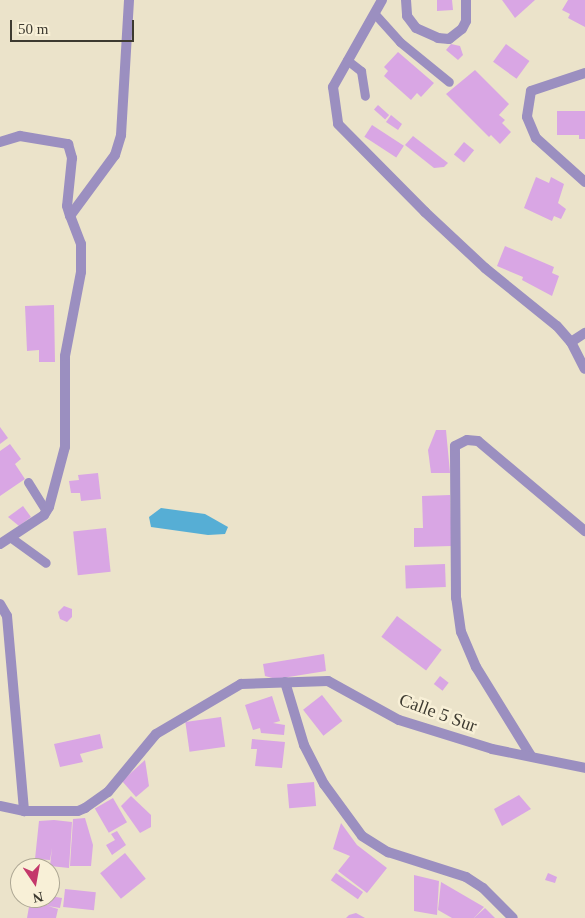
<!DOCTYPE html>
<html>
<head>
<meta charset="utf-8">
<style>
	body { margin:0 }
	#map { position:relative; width:585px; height:918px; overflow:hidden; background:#ebe3ca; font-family:"Times New Roman",serif }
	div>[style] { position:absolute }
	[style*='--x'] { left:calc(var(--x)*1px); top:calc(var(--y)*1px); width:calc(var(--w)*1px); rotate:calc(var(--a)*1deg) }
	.water>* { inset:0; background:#56aed5 }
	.building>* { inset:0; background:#d9a6e4; transform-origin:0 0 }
	.lane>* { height:9px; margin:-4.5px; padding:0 4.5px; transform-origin:4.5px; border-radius:4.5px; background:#9b8fc0 }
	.street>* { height:10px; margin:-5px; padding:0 5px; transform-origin:5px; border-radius:5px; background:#9b8fc0 }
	span { translate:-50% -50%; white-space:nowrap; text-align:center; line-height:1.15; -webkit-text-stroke:5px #f8f0d7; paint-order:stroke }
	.street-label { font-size:18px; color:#3d3a30 }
	.north { position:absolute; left:10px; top:858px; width:50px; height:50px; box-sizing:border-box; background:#f8f0d7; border:1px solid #ada794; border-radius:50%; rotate:168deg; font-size:14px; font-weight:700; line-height:20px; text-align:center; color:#3d3a30 }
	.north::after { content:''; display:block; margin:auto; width:18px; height:22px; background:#c4386b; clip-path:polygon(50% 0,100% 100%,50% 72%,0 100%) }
	.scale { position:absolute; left:10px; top:20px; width:124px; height:22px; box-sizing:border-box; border:2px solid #3d3a30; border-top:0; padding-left:6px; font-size:15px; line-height:18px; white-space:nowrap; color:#3d3a30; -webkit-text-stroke:4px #f8f0d7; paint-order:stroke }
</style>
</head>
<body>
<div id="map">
	<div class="water">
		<div style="clip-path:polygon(161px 508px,205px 514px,228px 527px,225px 534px,208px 535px,151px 527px,149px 517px)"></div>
	</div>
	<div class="building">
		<div style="clip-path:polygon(437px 0,452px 0,453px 10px,437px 11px)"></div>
		<div style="clip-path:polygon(502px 0,535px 0,515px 18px)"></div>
		<div style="clip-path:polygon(568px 0,585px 0,585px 27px,568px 18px,570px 14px,562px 10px)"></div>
		<div style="clip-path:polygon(451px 44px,460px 46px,463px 55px,458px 60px,446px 50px)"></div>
		<div style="left:506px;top:44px;width:29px;height:22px;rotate:36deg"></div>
		<div style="clip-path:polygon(398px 52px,434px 83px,421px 97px,417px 93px,411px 100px,384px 76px,388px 71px,384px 67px)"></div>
		<div style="clip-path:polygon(475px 70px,509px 104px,499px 115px,505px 120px,502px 123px,511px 132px,500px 144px,491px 135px,489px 137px,446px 94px)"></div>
		<div style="left:378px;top:105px;width:15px;height:6px;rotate:42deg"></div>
		<div style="clip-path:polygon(557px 111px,585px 111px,585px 139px,579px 139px,579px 135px,557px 135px)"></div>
		<div style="clip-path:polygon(391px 115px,402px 124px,398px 130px,386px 122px)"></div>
		<div style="left:372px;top:125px;width:38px;height:14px;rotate:33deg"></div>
		<div style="clip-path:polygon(413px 136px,448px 163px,444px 167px,434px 168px,405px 145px)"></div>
		<div style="left:464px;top:142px;width:13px;height:16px;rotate:39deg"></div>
		<div style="clip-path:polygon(536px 177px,549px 183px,551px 177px,564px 184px,558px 203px,566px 209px,561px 219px,554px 216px,552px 221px,524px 208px)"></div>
		<div style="clip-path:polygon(505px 246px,554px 267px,552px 273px,559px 276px,552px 296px,522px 280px,523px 277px,497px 266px)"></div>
		<div style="clip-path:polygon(54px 305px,55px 362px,39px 362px,39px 350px,27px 351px,25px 306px)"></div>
		<div style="clip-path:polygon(0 427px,8px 438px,0 444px)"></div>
		<div style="clip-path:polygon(436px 430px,446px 430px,450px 473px,431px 473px,428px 450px)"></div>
		<div style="clip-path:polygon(10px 444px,21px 459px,15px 464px,25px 479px,0 496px,0 451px)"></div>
		<div style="clip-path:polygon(98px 473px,101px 499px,81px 501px,80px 493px,71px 493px,69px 481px,79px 480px,78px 475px)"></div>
		<div style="clip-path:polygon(450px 495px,452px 546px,414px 547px,414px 528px,423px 528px,422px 496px)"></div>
		<div style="clip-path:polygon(23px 506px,31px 517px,19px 526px,8px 517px)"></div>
		<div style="left:106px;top:528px;width:44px;height:33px;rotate:84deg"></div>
		<div style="left:445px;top:564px;width:23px;height:40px;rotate:88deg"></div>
		<div style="clip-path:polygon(64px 606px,72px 609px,72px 617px,67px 622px,60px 619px,58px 612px)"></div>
		<div style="left:397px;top:616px;width:56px;height:26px;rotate:37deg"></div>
		<div style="clip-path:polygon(324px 654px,326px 671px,276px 679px,265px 676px,263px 664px)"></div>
		<div style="left:440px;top:676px;width:11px;height:10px;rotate:38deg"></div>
		<div style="left:322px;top:695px;width:33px;height:24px;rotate:52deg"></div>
		<div style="clip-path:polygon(272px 696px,280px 721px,273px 723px,285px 725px,284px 735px,261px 733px,260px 728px,253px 730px,245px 705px)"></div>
		<div style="left:221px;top:717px;width:30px;height:36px;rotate:82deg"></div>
		<div style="clip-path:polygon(100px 734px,103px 748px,80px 754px,83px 762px,60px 767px,54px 744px)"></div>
		<div style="clip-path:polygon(252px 739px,285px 742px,282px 768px,255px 766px,257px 749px,251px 749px)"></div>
		<div style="clip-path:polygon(145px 760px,149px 786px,136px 797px,122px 781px)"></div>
		<div style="left:314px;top:782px;width:24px;height:27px;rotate:85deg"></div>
		<div style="clip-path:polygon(519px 795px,531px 809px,502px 826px,494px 809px)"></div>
		<div style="clip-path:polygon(131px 796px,151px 815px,151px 827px,140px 833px,121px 806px)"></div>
		<div style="left:113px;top:798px;width:28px;height:21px;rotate:60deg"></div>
		<div style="clip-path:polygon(85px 818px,93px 845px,91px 866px,70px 866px,73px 819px)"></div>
		<div style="clip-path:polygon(54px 820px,72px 822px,69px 868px,50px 866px,52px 848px,50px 860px,35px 859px,39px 821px)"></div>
		<div style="clip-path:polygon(341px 823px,357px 845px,387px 868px,367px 893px,338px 871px,350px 856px,333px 849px)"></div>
		<div style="clip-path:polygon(117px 831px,126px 845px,112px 855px,106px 845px,115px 840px,111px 834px)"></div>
		<div style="left:125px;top:853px;width:33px;height:32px;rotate:51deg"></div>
		<div style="left:336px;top:873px;width:33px;height:9px;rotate:35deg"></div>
		<div style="clip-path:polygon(548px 873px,557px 877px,555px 883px,545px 880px)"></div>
		<div style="clip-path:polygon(414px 875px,439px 881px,437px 915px,414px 911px)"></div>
		<div style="clip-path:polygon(441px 882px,484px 907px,474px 918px,452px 918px,438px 910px)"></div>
		<div style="left:65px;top:889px;width:31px;height:18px;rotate:6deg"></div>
		<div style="clip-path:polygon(50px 896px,62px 898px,60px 908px,48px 906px,58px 909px,56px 918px,27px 918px,30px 901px,48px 905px)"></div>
		<div style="clip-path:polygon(485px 908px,495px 918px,474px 918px)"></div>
		<div style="clip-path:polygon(356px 913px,365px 918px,346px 918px,349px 915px)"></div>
	</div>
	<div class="lane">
		<div style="--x:374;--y:13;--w:39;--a:48"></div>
		<div style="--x:400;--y:42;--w:63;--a:39.2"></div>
		<div style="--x:347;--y:60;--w:18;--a:38"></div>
		<div style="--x:361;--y:71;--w:25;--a:81"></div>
		<div style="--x:28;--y:482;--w:34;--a:58"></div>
		<div style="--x:10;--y:537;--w:44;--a:35.8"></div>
	</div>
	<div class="street">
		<div style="--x:382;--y:0;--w:100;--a:119.4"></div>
		<div style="--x:333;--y:87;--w:37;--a:82"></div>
		<div style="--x:338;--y:124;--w:124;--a:45.3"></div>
		<div style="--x:425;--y:212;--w:82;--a:43"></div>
		<div style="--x:485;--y:268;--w:92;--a:38.9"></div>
		<div style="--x:557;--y:326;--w:21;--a:49"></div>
		<div style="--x:571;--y:342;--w:30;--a:63"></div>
		<div style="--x:406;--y:0;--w:16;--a:86"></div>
		<div style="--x:407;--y:16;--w:15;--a:53"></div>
		<div style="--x:416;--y:28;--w:24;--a:24"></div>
		<div style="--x:438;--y:38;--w:11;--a:5"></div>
		<div style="--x:449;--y:39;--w:16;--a:-38"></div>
		<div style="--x:462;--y:29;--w:9;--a:-63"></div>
		<div style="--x:466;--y:21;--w:21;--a:-90"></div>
		<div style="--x:585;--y:73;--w:57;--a:161.6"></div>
		<div style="--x:531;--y:91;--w:26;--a:99"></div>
		<div style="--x:527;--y:117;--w:23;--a:67"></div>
		<div style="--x:536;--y:138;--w:66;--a:41.9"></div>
		<div style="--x:0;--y:142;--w:21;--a:-17"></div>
		<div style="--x:20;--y:136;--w:49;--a:9.5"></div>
		<div style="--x:68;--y:144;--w:15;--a:74"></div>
		<div style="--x:72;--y:158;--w:48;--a:95.9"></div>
		<div style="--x:67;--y:206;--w:10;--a:73"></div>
		<div style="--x:571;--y:342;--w:17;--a:-33"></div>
		<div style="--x:0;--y:544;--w:53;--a:-33.4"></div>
		<div style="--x:44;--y:515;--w:9;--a:-58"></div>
		<div style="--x:49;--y:507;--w:62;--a:-75.1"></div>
		<div style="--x:65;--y:447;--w:91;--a:-90"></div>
		<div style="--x:65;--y:356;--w:86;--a:-79.2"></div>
		<div style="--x:81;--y:272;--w:28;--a:-90"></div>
		<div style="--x:81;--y:244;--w:30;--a:-111"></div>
		<div style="--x:70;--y:216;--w:76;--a:-53.6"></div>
		<div style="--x:115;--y:155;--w:21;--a:-73"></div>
		<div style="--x:121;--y:135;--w:135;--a:-86.6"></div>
		<div style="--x:0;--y:604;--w:14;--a:60"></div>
		<div style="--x:7;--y:616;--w:196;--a:85"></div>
		<div style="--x:285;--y:682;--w:66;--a:73.2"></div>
		<div style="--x:304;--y:745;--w:44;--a:62.9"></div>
		<div style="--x:324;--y:784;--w:64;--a:53.8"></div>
		<div style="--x:362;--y:836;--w:31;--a:32"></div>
		<div style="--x:388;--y:852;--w:82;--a:17.8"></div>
		<div style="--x:466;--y:877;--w:20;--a:33"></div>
		<div style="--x:483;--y:888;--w:42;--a:45"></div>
		<div style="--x:531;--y:756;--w:105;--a:-121.7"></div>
		<div style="--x:476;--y:667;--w:38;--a:-113"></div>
		<div style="--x:461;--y:632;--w:34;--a:-98"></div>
		<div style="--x:456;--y:598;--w:152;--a:-90.4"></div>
		<div style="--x:455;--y:446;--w:13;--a:-27"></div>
		<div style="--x:467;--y:440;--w:11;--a:5"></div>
		<div style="--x:478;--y:441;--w:140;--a:40.1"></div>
		<div style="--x:0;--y:806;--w:25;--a:12"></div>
		<div style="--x:24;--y:811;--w:54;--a:0"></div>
		<div style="--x:78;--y:811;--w:8;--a:-23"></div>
		<div style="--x:85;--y:808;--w:28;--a:-35"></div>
		<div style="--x:108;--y:792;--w:75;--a:-50.4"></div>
		<div style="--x:156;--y:734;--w:99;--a:-30.5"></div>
		<div style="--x:241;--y:684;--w:87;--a:-2"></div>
		<div style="--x:328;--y:681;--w:81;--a:28.8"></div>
		<div style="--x:399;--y:720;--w:97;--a:17.3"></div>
		<div style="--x:492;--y:749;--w:95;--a:11.5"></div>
	</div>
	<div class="street-label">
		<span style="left:438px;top:713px;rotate:20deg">Calle 5 Sur</span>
	</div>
	<div class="north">N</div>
	<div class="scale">50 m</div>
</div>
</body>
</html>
